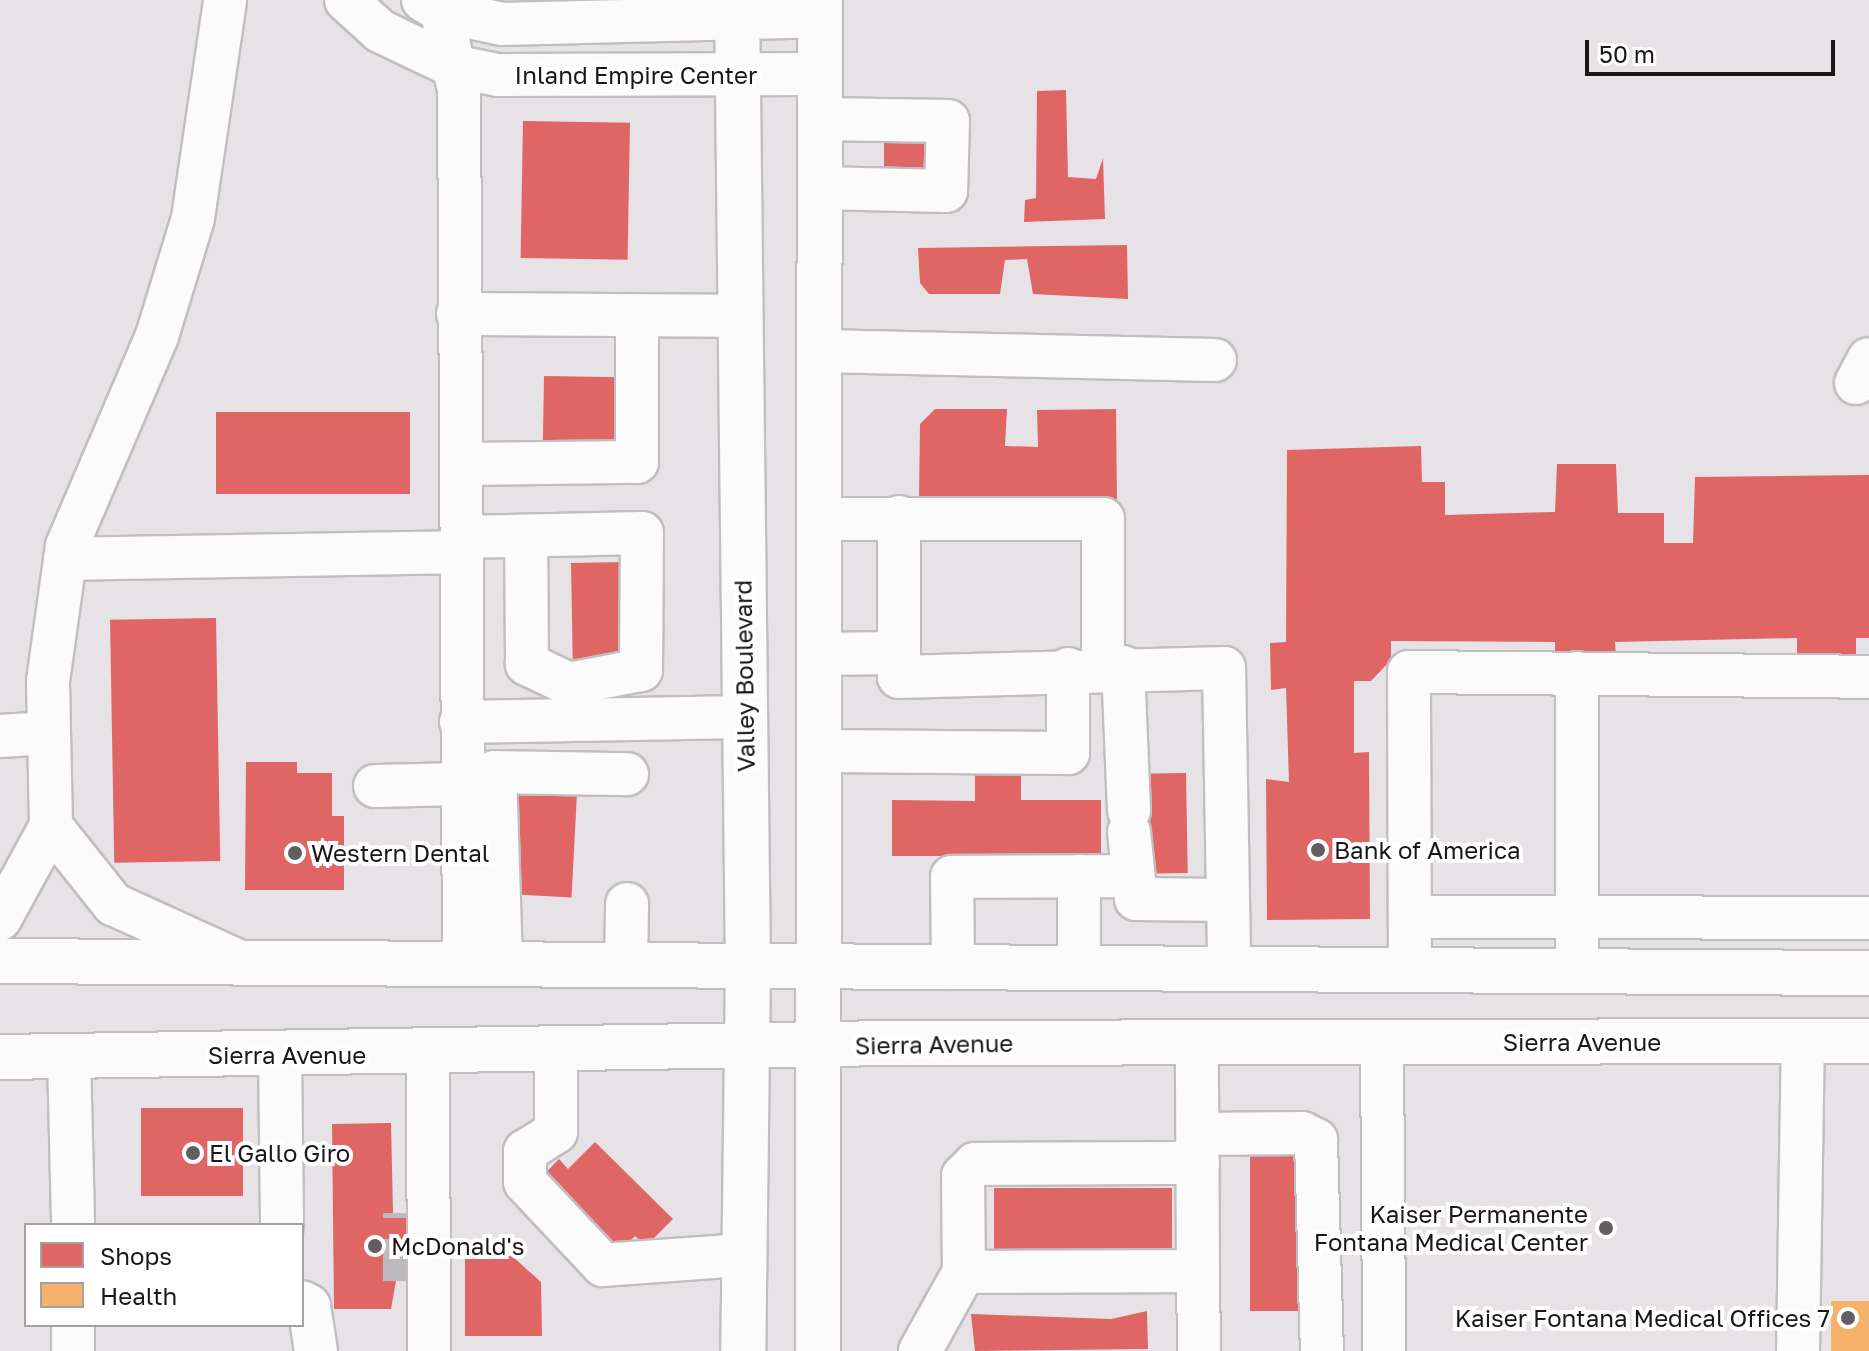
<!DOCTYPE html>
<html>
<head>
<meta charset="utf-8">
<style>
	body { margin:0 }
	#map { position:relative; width:1869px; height:1351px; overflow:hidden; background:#e7e2e5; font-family:"Golos Text",sans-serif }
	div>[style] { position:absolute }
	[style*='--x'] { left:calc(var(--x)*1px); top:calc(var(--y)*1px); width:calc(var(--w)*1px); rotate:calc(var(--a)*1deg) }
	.shops>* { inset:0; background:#e06666; transform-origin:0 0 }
	.health>* { inset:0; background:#f6b26b; transform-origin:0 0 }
	.minor-tunnel>* { height:42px; margin-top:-21px; transform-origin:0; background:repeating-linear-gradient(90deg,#beb9bc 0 42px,transparent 0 63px) }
	.roads { filter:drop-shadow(2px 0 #c2bec0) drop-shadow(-2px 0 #c2bec0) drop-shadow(0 2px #c2bec0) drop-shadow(0 -2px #c2bec0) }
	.minor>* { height:42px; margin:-21px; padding:0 21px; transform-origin:21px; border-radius:21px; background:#fbfbfb }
	.major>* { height:44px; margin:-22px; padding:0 22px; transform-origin:22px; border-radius:22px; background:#fbfbfb }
	.dots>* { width:22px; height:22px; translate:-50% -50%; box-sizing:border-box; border:4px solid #fff; border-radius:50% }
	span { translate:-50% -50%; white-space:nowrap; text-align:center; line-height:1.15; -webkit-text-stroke:8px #fff; paint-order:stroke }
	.street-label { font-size:24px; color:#1a1719 }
	.poi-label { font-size:24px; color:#1a1719 }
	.left { translate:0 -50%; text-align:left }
	.right { translate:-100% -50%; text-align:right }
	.legend { position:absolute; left:24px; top:1223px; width:280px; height:104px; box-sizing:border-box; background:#fff; border:2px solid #a3a2a3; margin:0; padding:10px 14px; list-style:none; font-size:24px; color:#1a1719 }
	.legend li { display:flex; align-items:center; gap:16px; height:40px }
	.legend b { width:40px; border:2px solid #a3a2a3 }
	.scale { position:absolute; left:1585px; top:40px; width:250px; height:36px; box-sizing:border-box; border:4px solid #1a1719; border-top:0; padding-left:10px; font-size:24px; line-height:28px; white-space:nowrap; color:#1a1719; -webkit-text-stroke:6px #fff; paint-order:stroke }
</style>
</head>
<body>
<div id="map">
	<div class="shops">
		<div style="clip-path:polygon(1066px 90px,1068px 177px,1096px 179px,1103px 158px,1105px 219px,1024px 222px,1025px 200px,1036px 198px,1037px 91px)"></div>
		<div style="left:523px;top:121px;width:107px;height:137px;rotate:1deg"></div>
		<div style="left:928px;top:139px;width:29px;height:44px;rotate:90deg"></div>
		<div style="clip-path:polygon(1127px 245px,1128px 299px,1033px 294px,1027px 259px,1005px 260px,1000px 294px,929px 294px,920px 283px,918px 248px)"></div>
		<div style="left:544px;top:376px;width:77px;height:76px;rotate:1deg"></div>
		<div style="clip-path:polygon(935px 409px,1007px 409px,1005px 446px,1038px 447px,1037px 410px,1116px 409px,1117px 502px,919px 499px,920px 424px)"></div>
		<div style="left:216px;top:412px;width:194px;height:82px"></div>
		<div style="clip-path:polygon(1421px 446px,1422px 482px,1445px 482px,1445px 515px,1555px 512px,1557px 464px,1616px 464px,1618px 513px,1664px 513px,1664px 543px,1693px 543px,1695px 477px,1869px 475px,1869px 638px,1856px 638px,1856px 659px,1797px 659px,1797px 638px,1615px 642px,1616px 658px,1555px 659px,1555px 642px,1391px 641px,1391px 660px,1371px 681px,1354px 681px,1354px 753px,1369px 752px,1370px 919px,1267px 920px,1266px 779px,1289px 782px,1286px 688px,1271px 690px,1270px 643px,1286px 642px,1287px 450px)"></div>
		<div style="left:624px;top:562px;width:96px;height:53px;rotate:89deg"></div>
		<div style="left:216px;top:618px;width:243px;height:106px;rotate:89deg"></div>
		<div style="clip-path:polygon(246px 762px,297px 762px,297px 773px,332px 773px,332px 816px,344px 816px,344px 890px,245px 890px)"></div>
		<div style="clip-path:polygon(1021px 768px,1021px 800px,1101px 800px,1101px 856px,892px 856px,892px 800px,975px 801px,975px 769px)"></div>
		<div style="left:1186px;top:773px;width:100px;height:47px;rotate:89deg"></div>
		<div style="left:509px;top:791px;width:68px;height:103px;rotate:3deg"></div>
		<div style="left:243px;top:1108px;width:88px;height:102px;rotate:90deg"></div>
		<div style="clip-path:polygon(391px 1123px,393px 1213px,416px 1213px,417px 1280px,396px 1281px,391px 1309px,334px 1309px,332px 1124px)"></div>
		<div style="left:1250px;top:1139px;width:53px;height:172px"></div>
		<div style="clip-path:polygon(595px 1142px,673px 1219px,646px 1246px,635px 1236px,609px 1263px,532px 1187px,559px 1159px,568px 1169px)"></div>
		<div style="left:1172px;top:1188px;width:62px;height:178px;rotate:90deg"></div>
		<div style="clip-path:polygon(465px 1256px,512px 1256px,541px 1282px,542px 1336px,465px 1336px)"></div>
		<div style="clip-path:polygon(1147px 1311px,1148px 1349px,975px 1351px,971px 1314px,1111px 1319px)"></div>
	</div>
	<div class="health">
		<div style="left:1869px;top:1301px;width:50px;height:38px;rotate:90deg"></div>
	</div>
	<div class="minor-tunnel">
		<div style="--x:404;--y:1281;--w:68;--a:-90"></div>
	</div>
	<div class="roads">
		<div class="minor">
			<div style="--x:346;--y:0;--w:46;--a:42.4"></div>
			<div style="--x:380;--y:31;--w:81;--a:25.6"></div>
			<div style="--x:453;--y:66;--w:46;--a:11.3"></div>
			<div style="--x:498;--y:75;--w:321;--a:-0.2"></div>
			<div style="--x:423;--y:0;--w:21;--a:31"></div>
			<div style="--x:441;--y:11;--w:62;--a:12"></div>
			<div style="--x:502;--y:24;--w:318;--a:-1.4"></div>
			<div style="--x:439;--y:0;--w:92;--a:77.5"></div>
			<div style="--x:459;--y:90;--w:873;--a:89.67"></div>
			<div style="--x:819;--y:119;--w:129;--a:0.9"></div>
			<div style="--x:948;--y:121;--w:70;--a:91.6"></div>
			<div style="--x:946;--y:191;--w:127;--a:-178.6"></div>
			<div style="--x:458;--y:314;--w:280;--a:0.4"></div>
			<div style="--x:820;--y:351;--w:395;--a:1.3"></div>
			<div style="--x:1856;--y:383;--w:27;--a:-62"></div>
			<div style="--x:463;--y:464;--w:174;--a:-0.7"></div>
			<div style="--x:637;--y:462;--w:147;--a:-90"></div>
			<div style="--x:899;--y:517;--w:160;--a:90"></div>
			<div style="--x:899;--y:677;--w:325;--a:-1.6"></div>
			<div style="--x:1224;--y:668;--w:301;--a:89"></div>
			<div style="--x:819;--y:519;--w:284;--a:0"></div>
			<div style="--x:1103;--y:519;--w:149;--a:90"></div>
			<div style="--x:462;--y:537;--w:180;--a:-1.3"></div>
			<div style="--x:642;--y:533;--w:137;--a:90.4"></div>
			<div style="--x:641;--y:670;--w:73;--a:169"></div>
			<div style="--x:569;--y:684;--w:47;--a:-154.5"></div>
			<div style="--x:527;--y:664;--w:128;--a:-90.4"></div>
			<div style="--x:65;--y:559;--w:397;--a:-1"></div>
			<div style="--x:818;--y:654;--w:81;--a:-0.7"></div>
			<div style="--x:1123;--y:667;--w:144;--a:87.6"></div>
			<div style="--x:1577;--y:673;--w:298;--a:90"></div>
			<div style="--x:461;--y:722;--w:283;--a:-1"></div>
			<div style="--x:0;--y:736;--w:48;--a:-3.6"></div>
			<div style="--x:818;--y:751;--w:250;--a:0.5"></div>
			<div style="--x:1068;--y:753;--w:84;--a:-90"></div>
			<div style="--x:375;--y:786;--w:87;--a:-1.3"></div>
			<div style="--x:51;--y:826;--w:100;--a:51.5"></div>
			<div style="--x:113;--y:904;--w:137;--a:24.5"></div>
			<div style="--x:1129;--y:832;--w:67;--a:84"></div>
			<div style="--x:1136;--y:899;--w:90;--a:0.6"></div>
			<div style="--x:1410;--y:917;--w:459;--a:0.1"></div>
			<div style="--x:0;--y:919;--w:106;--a:-61.3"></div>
			<div style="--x:51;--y:826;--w:145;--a:-91.2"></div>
			<div style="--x:48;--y:681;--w:136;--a:-82"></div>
			<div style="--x:67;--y:546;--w:228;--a:-66.8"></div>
			<div style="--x:157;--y:336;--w:123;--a:-73"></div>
			<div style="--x:193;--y:218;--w:220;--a:-81.6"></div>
			<div style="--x:501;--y:963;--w:191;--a:-91.8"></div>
			<div style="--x:495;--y:772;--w:132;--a:0.9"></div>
			<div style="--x:626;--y:964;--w:60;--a:-89"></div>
			<div style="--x:953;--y:968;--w:91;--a:-90.6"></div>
			<div style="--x:952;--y:877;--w:177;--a:-0.3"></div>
			<div style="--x:1079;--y:968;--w:92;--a:-90"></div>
			<div style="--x:1410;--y:970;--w:298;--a:-90.2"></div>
			<div style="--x:1409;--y:672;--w:460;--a:0.6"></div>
			<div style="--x:1382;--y:1043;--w:308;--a:89.6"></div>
			<div style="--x:556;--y:1053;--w:79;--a:90"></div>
			<div style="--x:556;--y:1132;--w:36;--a:148"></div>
			<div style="--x:525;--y:1151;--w:31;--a:90"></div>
			<div style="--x:525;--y:1182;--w:114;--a:46.8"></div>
			<div style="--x:603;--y:1265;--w:141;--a:-4.1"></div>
			<div style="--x:428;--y:1054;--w:297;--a:89.8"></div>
			<div style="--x:280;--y:1055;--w:170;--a:89.3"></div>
			<div style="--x:69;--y:1057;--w:168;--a:88.6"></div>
			<div style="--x:1198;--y:1134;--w:104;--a:-0.6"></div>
			<div style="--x:1302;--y:1133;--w:16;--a:27"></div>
			<div style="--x:1316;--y:1140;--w:211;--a:88.4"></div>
			<div style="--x:1198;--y:1271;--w:80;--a:89.3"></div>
			<div style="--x:964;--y:1272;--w:96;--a:-90.6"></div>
			<div style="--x:963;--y:1176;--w:17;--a:-45"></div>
			<div style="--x:975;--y:1164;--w:223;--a:-0.3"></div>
			<div style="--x:302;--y:1302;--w:8;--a:30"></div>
			<div style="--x:309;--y:1306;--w:46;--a:81.2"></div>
			<div style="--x:73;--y:1325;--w:26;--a:90"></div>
			<div style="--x:920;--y:1351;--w:90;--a:-60.9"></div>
			<div style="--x:964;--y:1272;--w:234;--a:-0.2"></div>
			<div style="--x:1198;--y:1271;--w:228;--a:-90.3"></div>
			<div style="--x:1798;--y:1351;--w:310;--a:-89.1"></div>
		</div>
		<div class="major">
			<div style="--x:737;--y:0;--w:964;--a:89.35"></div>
			<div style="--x:748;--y:964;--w:387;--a:90.7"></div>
			<div style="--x:0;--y:961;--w:1869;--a:0.37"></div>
			<div style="--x:0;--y:1057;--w:888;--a:-0.9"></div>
			<div style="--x:888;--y:1043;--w:981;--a:-0.12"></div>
			<div style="--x:818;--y:1351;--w:1351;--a:-89.92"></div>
		</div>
	</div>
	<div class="dots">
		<div style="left:1318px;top:850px;background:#625e60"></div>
		<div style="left:295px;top:853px;background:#625e60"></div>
		<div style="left:193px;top:1153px;background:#625e60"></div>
		<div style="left:1606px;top:1228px;background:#625e60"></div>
		<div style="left:375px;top:1246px;background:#625e60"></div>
		<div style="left:1848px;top:1318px;background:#625e60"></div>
	</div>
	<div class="street-label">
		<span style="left:636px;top:75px">Inland Empire Center</span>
		<span style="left:744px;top:676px;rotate:-91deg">Valley Boulevard</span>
		<span style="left:1582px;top:1042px">Sierra Avenue</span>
		<span style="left:934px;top:1044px;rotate:-1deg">Sierra Avenue</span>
		<span style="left:287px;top:1055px">Sierra Avenue</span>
	</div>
	<div class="poi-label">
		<span class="left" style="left:1334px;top:850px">Bank of America</span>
		<span class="left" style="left:311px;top:853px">Western Dental</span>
		<span class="left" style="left:209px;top:1153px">El Gallo Giro</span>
		<span class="right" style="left:1588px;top:1228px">Kaiser Permanente<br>Fontana Medical Center</span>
		<span class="left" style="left:391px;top:1246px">McDonald's</span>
		<span class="right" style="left:1830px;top:1318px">Kaiser Fontana Medical Offices 7</span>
	</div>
	<ul class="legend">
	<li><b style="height:22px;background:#e06666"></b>Shops</li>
	<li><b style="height:22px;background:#f6b26b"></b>Health</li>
	</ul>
	<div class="scale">50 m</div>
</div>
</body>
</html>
